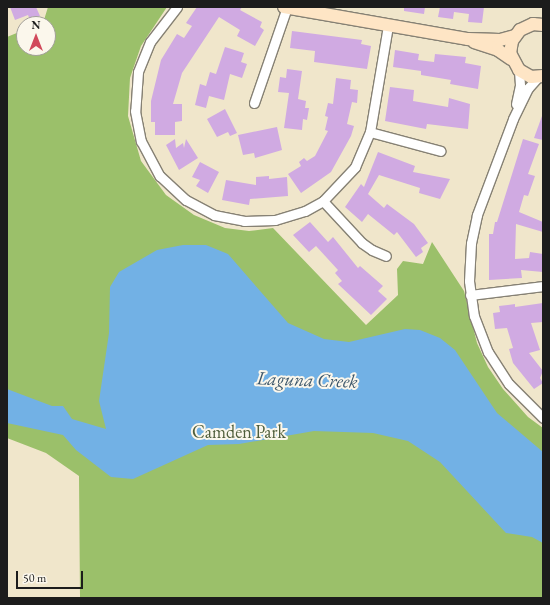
<!DOCTYPE html>
<html>
<head>
<meta charset="utf-8">
<style>
	body { margin:0 }
	#map { position:relative; width:550px; height:605px; overflow:hidden; background:#f0e6cb; font-family:"EB Garamond",serif }
	div>[style] { position:absolute }
	[style*='--x'] { left:calc(var(--x)*1px); top:calc(var(--y)*1px); width:calc(var(--w)*1px); rotate:calc(var(--a)*1deg) }
	.green>* { inset:0; background:#9bc06a }
	.water>* { inset:0; background:#72b1e5 }
	.building>* { inset:0; background:#d0aae2 }
	.roads { filter:drop-shadow(1px 0 #868174) drop-shadow(-1px 0 #868174) drop-shadow(0 1px #868174) drop-shadow(0 -1px #868174) }
	.street>* { height:9px; margin:-4.5px; padding:0 4.5px; transform-origin:4.5px; border-radius:4.5px; background:#fff }
	.secondary>* { height:12px; margin:-6px; padding:0 6px; transform-origin:6px; border-radius:6px; background:#fee5c5 }
	span { translate:-50% -50%; white-space:nowrap; text-align:center; line-height:1.15; -webkit-text-stroke:4px #fbf7ec; paint-order:stroke }
	.park-label { font-size:18px; color:#4f5e3b }
	.water-label { font-size:19px; color:#3e586c; font-style:italic }
	.frame { position:absolute; inset:0; border:8px solid #1c1c1c; pointer-events:none }
	.north { position:absolute; left:16px; top:16px; width:40px; height:40px; box-sizing:border-box; background:#fbf7ec; border:1px solid #a29f99; border-radius:50%; rotate:0deg; font-size:11px; font-weight:700; line-height:16px; text-align:center; color:#1c1c1c }
	.north::after { content:''; display:block; margin:auto; width:14px; height:18px; background:#d1495b; clip-path:polygon(50% 0,100% 100%,50% 72%,0 100%) }
	.scale { position:absolute; left:16px; top:571px; width:67px; height:18px; box-sizing:border-box; border:2px solid #1c1c1c; border-top:0; padding-left:5px; font-size:12px; line-height:14px; white-space:nowrap; color:#1c1c1c; -webkit-text-stroke:3px #fbf7ec; paint-order:stroke }
</style>
</head>
<body>
<div id="map">
	<div class="green">
		<div style="clip-path:polygon(48px 7px,167px 7px,141px 46px,130px 78px,128px 116px,141px 161px,166px 195px,194px 215px,225px 228px,249px 231px,273px 228px,366px 325px,398px 295px,397px 269px,403px 261px,423px 264px,432px 242px,464px 291px,477px 343px,488px 367px,503px 389px,528px 417px,543px 428px,543px 598px,80px 598px,79px 476px,46px 453px,7px 438px,7px 37px,24px 30px,24px 48px,48px 48px,48px 24px,37px 24px,44px 20px)"></div>
	</div>
	<div class="water">
		<div style="clip-path:polygon(183px 245px,206px 245px,228px 254px,288px 323px,324px 339px,349px 342px,405px 329px,420px 330px,440px 338px,455px 350px,497px 413px,543px 452px,543px 543px,532px 537px,506px 533px,440px 462px,408px 441px,373px 433px,314px 431px,239px 444px,208px 445px,133px 479px,111px 477px,76px 450px,63px 435px,7px 423px,7px 389px,52px 406px,63px 406px,72px 419px,106px 429px,99px 401px,109px 333px,110px 287px,119px 272px,157px 250px)"></div>
	</div>
	<div class="building">
		<div style="clip-path:polygon(10px 7px,36px 7px,40px 16px,30px 20px,28px 15px,15px 20px)"></div>
		<div style="clip-path:polygon(197px 7px,242px 7px,240px 10px,262px 22px,260px 27px,264px 30px,255px 46px,237px 36px,240px 30px,219px 17px,182px 73px,173px 104px,182px 104px,182px 121px,175px 122px,175px 135px,155px 135px,155px 122px,151px 122px,151px 101px,161px 60px,177px 34px,184px 38px,192px 26px,186px 23px)"></div>
		<div style="clip-path:polygon(404px 7px,425px 7px,424px 14px,404px 11px)"></div>
		<div style="clip-path:polygon(440px 7px,484px 7px,482px 23px,468px 22px,469px 14px,454px 12px,453px 19px,438px 17px)"></div>
		<div style="clip-path:polygon(292px 31px,362px 40px,361px 44px,371px 46px,367px 69px,314px 62px,315px 51px,290px 48px)"></div>
		<div style="clip-path:polygon(225px 47px,244px 53px,241px 62px,247px 64px,242px 78px,230px 74px,224px 100px,209px 96px,206px 108px,195px 105px,200px 84px,206px 86px,210px 72px,216px 74px)"></div>
		<div style="clip-path:polygon(395px 50px,419px 54px,418px 60px,434px 62px,435px 54px,466px 57px,465px 63px,481px 66px,478px 89px,450px 84px,451px 80px,421px 75px,421px 71px,393px 67px)"></div>
		<div style="clip-path:polygon(287px 69px,302px 71px,298px 99px,306px 101px,305px 108px,309px 108px,307px 120px,303px 119px,302px 130px,284px 128px,289px 93px,278px 92px,280px 77px,286px 78px)"></div>
		<div style="clip-path:polygon(336px 78px,351px 80px,350px 89px,358px 90px,357px 103px,352px 102px,347px 124px,354px 126px,351px 136px,331px 172px,301px 193px,288px 174px,301px 166px,299px 162px,304px 158px,307px 161px,315px 156px,328px 131px,325px 130px,328px 117px,325px 116px,328px 103px,333px 104px)"></div>
		<div style="clip-path:polygon(390px 87px,414px 90px,413px 101px,448px 107px,449px 98px,470px 104px,468px 129px,427px 124px,426px 129px,385px 121px)"></div>
		<div style="clip-path:polygon(225px 109px,237px 133px,230px 136px,228px 132px,217px 137px,207px 119px)"></div>
		<div style="clip-path:polygon(542px 116px,543px 116px,543px 140px,534px 138px)"></div>
		<div style="clip-path:polygon(277px 127px,282px 150px,255px 158px,254px 153px,243px 155px,238px 135px)"></div>
		<div style="clip-path:polygon(175px 139px,176px 148px,183px 143px,184px 148px,186px 139px,198px 158px,179px 170px,166px 145px)"></div>
		<div style="clip-path:polygon(523px 139px,539px 144px,528px 174px,535px 176px,528px 196px,524px 195px,519px 212px,543px 222px,543px 232px,516px 224px,515px 259px,529px 258px,530px 252px,543px 254px,543px 272px,521px 270px,522px 278px,489px 280px,489px 234px,493px 234px,495px 222px,497px 222px)"></div>
		<div style="clip-path:polygon(378px 152px,415px 166px,413px 172px,450px 179px,440px 199px,419px 193px,420px 188px,379px 175px,368px 194px,384px 208px,387px 204px,414px 224px,428px 243px,421px 248px,423px 252px,416px 257px,397px 232px,394px 235px,368px 214px,362px 222px,345px 207px,361px 184px,364px 187px)"></div>
		<div style="clip-path:polygon(200px 162px,219px 172px,208px 193px,196px 186px,200px 180px,192px 177px)"></div>
		<div style="clip-path:polygon(269px 176px,269px 179px,287px 177px,288px 196px,250px 199px,249px 205px,222px 200px,226px 180px,256px 185px,256px 177px)"></div>
		<div style="clip-path:polygon(310px 222px,328px 242px,333px 237px,358px 268px,360px 266px,383px 286px,378px 291px,387px 299px,371px 315px,338px 284px,342px 281px,335px 273px,338px 270px,316px 246px,309px 252px,293px 235px)"></div>
		<div style="clip-path:polygon(543px 303px,543px 322px,531px 323px,540px 350px,529px 353px,543px 371px,540px 378px,543px 383px,534px 389px,513px 363px,509px 349px,513px 348px,507px 328px,495px 329px,493px 313px,500px 312px,499px 306px,515px 304px,515px 307px)"></div>
	</div>
	<div class="roads">
		<div class="street">
			<div style="--x:177;--y:7;--w:44;--a:127.6"></div>
			<div style="--x:150;--y:42;--w:32;--a:112"></div>
			<div style="--x:138;--y:72;--w:39;--a:94"></div>
			<div style="--x:135;--y:111;--w:31;--a:79"></div>
			<div style="--x:141;--y:141;--w:40;--a:62"></div>
			<div style="--x:160;--y:176;--w:35;--a:43"></div>
			<div style="--x:186;--y:200;--w:32;--a:28"></div>
			<div style="--x:214;--y:215;--w:31;--a:11"></div>
			<div style="--x:244;--y:221;--w:31;--a:-2"></div>
			<div style="--x:275;--y:220;--w:31;--a:-17"></div>
			<div style="--x:305;--y:211;--w:21;--a:-29"></div>
			<div style="--x:323;--y:201;--w:47;--a:-46.7"></div>
			<div style="--x:355;--y:167;--w:38;--a:-67"></div>
			<div style="--x:370;--y:132;--w:108;--a:-80.4"></div>
			<div style="--x:538;--y:77;--w:15;--a:132"></div>
			<div style="--x:528;--y:88;--w:34;--a:116"></div>
			<div style="--x:513;--y:119;--w:103;--a:110.6"></div>
			<div style="--x:477;--y:215;--w:29;--a:102"></div>
			<div style="--x:471;--y:243;--w:38;--a:93"></div>
			<div style="--x:469;--y:281;--w:35;--a:82"></div>
			<div style="--x:474;--y:316;--w:39;--a:69"></div>
			<div style="--x:488;--y:352;--w:38;--a:57"></div>
			<div style="--x:509;--y:384;--w:48;--a:45"></div>
			<div style="--x:254;--y:103;--w:102;--a:-71"></div>
			<div style="--x:516;--y:104;--w:19;--a:-78"></div>
			<div style="--x:520;--y:85;--w:15;--a:-94"></div>
			<div style="--x:370;--y:132;--w:73;--a:15"></div>
			<div style="--x:323;--y:201;--w:57;--a:47.1"></div>
			<div style="--x:362;--y:243;--w:12;--a:35"></div>
			<div style="--x:372;--y:250;--w:15;--a:23"></div>
			<div style="--x:470;--y:295;--w:74;--a:-7"></div>
		</div>
		<div class="secondary">
			<div style="--x:284;--y:7;--w:187;--a:9.9"></div>
			<div style="--x:468;--y:39;--w:32;--a:2"></div>
			<div style="--x:500;--y:40;--w:16;--a:-15"></div>
			<div style="--x:543;--y:25;--w:10;--a:-174"></div>
			<div style="--x:533;--y:24;--w:14;--a:155"></div>
			<div style="--x:520;--y:30;--w:14;--a:126"></div>
			<div style="--x:512;--y:41;--w:12;--a:99"></div>
			<div style="--x:510;--y:53;--w:19;--a:62"></div>
			<div style="--x:519;--y:70;--w:14;--a:30"></div>
			<div style="--x:531;--y:77;--w:12;--a:-5"></div>
			<div style="--x:474;--y:42;--w:25;--a:18"></div>
			<div style="--x:498;--y:50;--w:16;--a:35"></div>
		</div>
	</div>
	<div class="park-label">
		<span style="left:239px;top:432px">Camden Park</span>
	</div>
	<div class="water-label">
		<span style="left:307px;top:380px;rotate:2deg">Laguna Creek</span>
	</div>
	<div class="frame"></div>
	<div class="north">N</div>
	<div class="scale">50 m</div>
</div>
</body>
</html>
